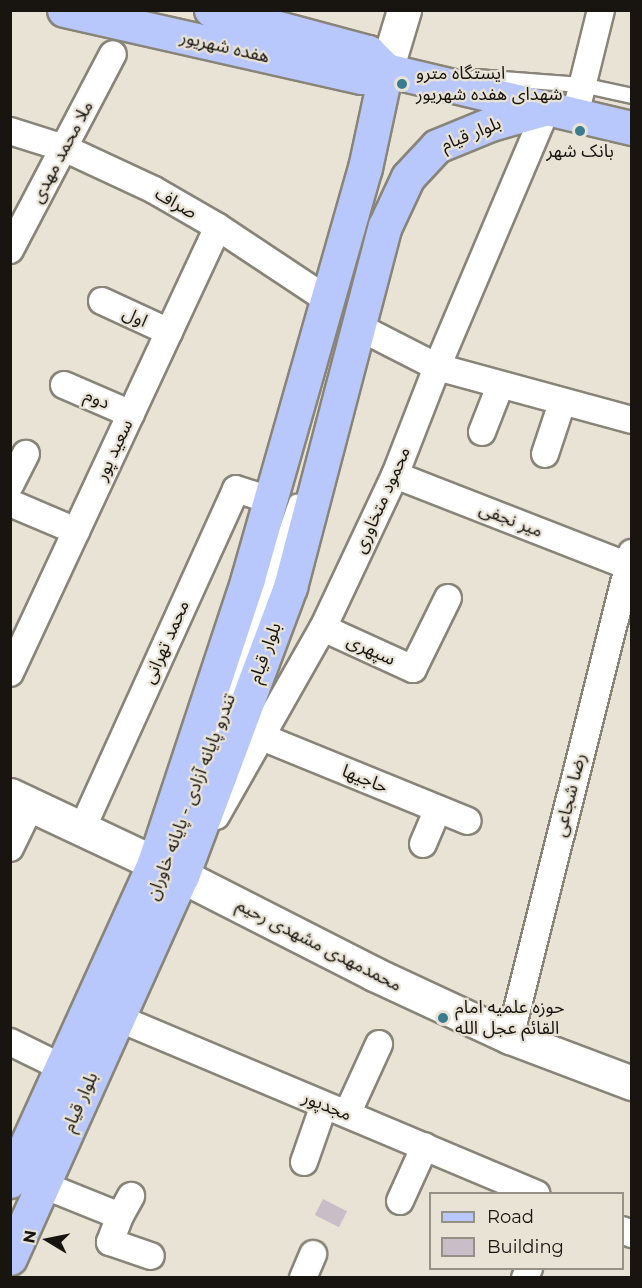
<!DOCTYPE html>
<html>
<head>
<meta charset="utf-8">
<style>
	body { margin:0 }
	#map { position:relative; width:642px; height:1288px; overflow:hidden; background:#e9e3d6; font-family:Montserrat,"Noto Sans Arabic",sans-serif }
	div>[style] { position:absolute }
	[style*='--x'] { left:calc(var(--x)*1px); top:calc(var(--y)*1px); width:calc(var(--w)*1px); rotate:calc(var(--a)*1deg) }
	.building>* { inset:0; background:#c9bec7; transform-origin:0 0 }
	.roads { filter:drop-shadow(2px 0 #898478) drop-shadow(-2px 0 #898478) drop-shadow(0 2px #898478) drop-shadow(0 -2px #898478) }
	.lane>* { height:14px; margin:-7px; padding:0 7px; transform-origin:7px; border-radius:7px; background:#fff }
	.street>* { height:26px; margin:-13px; padding:0 13px; transform-origin:13px; border-radius:13px; background:#fff }
	.secondary>* { height:33px; margin:-16.5px; padding:0 16.5px; transform-origin:16.5px; border-radius:16.5px; background:#fff }
	.primary>* { height:33px; margin:-16.5px; padding:0 16.5px; transform-origin:16.5px; border-radius:16.5px; background:#b8c8fc }
	.dots>* { width:16px; height:16px; translate:-50% -50%; box-sizing:border-box; border:3px solid #e9e3d6; border-radius:50% }
	span { translate:-50% -50%; white-space:nowrap; text-align:center; line-height:1.15; -webkit-text-stroke:4.5px #e9e3d6; paint-order:stroke }
	.street-label { font-size:18px; color:#181511 }
	.poi-label { font-size:18px; color:#181511 }
	.left { translate:0 -50%; text-align:left }
	.frame { position:absolute; inset:0; border:12px solid #181511; pointer-events:none }
	.legend { position:absolute; left:429px; top:1192px; width:195px; height:78px; box-sizing:border-box; background:#e9e3d6; border:2px solid #959187; margin:0; padding:8px 10px; list-style:none; font-size:18px; color:#181511 }
	.legend li { display:flex; align-items:center; gap:12px; height:30px }
	.legend b { width:30px; border:2px solid #959187 }
	.north { position:absolute; left:18px; top:1210px; width:60px; height:60px; -webkit-text-stroke:4px #e9e3d6; paint-order:stroke; rotate:280deg; font-size:16px; font-weight:700; line-height:24px; text-align:center; color:#181511 }
	.north::after { content:''; display:block; margin:auto; width:21px; height:27px; background:#181511; clip-path:polygon(50% 0,100% 100%,50% 72%,0 100%) }
</style>
</head>
<body>
<div id="map">
	<div class="building">
		<div style="left:323px;top:1199px;width:27px;height:18px;rotate:27deg"></div>
	</div>
	<div class="roads">
		<div class="lane">
			<div style="--x:476;--y:77;--w:106;--a:4.3"></div>
			<div style="--x:582;--y:85;--w:51;--a:12.4"></div>
			<div style="--x:193;--y:795;--w:311;--a:-70.6"></div>
		</div>
		<div class="street">
			<div style="--x:575;--y:115;--w:108;--a:-76.1"></div>
			<div style="--x:10;--y:131;--w:57;--a:17.5"></div>
			<div style="--x:64;--y:148;--w:99;--a:25"></div>
			<div style="--x:154;--y:190;--w:74;--a:30"></div>
			<div style="--x:218;--y:227;--w:132;--a:33.6"></div>
			<div style="--x:10;--y:250;--w:221;--a:-62.3"></div>
			<div style="--x:102;--y:301;--w:74;--a:24.8"></div>
			<div style="--x:359;--y:327;--w:88;--a:27.1"></div>
			<div style="--x:437;--y:367;--w:202;--a:15.2"></div>
			<div style="--x:64;--y:385;--w:73;--a:23.4"></div>
			<div style="--x:482;--y:432;--w:49;--a:-68.6"></div>
			<div style="--x:545;--y:454;--w:54;--a:-71.6"></div>
			<div style="--x:395;--y:475;--w:250;--a:21.3"></div>
			<div style="--x:10;--y:485;--w:35;--a:-63"></div>
			<div style="--x:10;--y:503;--w:72;--a:23"></div>
			<div style="--x:323;--y:628;--w:99;--a:24.5"></div>
			<div style="--x:413;--y:669;--w:79;--a:-63.8"></div>
			<div style="--x:10;--y:673;--w:492;--a:-65"></div>
			<div style="--x:262;--y:737;--w:222;--a:22.2"></div>
			<div style="--x:216;--y:816;--w:216;--a:-60.4"></div>
			<div style="--x:323;--y:628;--w:169;--a:-64.8"></div>
			<div style="--x:395;--y:475;--w:116;--a:-68.7"></div>
			<div style="--x:437;--y:367;--w:281;--a:-67"></div>
			<div style="--x:82;--y:829;--w:373;--a:-65.6"></div>
			<div style="--x:236;--y:489;--w:36;--a:18"></div>
			<div style="--x:423;--y:844;--w:38;--a:-67"></div>
			<div style="--x:10;--y:848;--w:48;--a:-64"></div>
			<div style="--x:118;--y:1018;--w:454;--a:22.8"></div>
			<div style="--x:510;--y:1037;--w:499;--a:-75.9"></div>
			<div style="--x:10;--y:1042;--w:59;--a:26.1"></div>
			<div style="--x:347;--y:1114;--w:77;--a:-65.4"></div>
			<div style="--x:304;--y:1162;--w:60;--a:-70.7"></div>
			<div style="--x:43;--y:1185;--w:83;--a:21.9"></div>
			<div style="--x:120;--y:1216;--w:28;--a:111"></div>
			<div style="--x:110;--y:1242;--w:43;--a:18.9"></div>
			<div style="--x:400;--y:1201;--w:60;--a:-65.6"></div>
			<div style="--x:120;--y:1216;--w:23;--a:-61"></div>
			<div style="--x:622;--y:1230;--w:11;--a:22"></div>
			<div style="--x:303;--y:1278;--w:26;--a:-67"></div>
			<div style="--x:525;--y:1278;--w:11;--a:-68"></div>
		</div>
		<div class="secondary">
			<div style="--x:386;--y:70;--w:63;--a:-73.3"></div>
			<div style="--x:10;--y:795;--w:190;--a:25.2"></div>
			<div style="--x:182;--y:876;--w:216;--a:27"></div>
			<div style="--x:374;--y:974;--w:150;--a:24.9"></div>
			<div style="--x:510;--y:1037;--w:130;--a:20.7"></div>
		</div>
		<div class="primary">
			<div style="--x:64;--y:10;--w:305;--a:12.7"></div>
			<div style="--x:362;--y:77;--w:25;--a:-16"></div>
			<div style="--x:386;--y:70;--w:253;--a:13.3"></div>
			<div style="--x:211;--y:10;--w:163;--a:15"></div>
			<div style="--x:368;--y:52;--w:25;--a:45"></div>
			<div style="--x:10;--y:1181;--w:349;--a:-65.6"></div>
			<div style="--x:154;--y:863;--w:300;--a:-71.7"></div>
			<div style="--x:248;--y:578;--w:426;--a:-74.1"></div>
			<div style="--x:365;--y:168;--w:100;--a:-77.9"></div>
			<div style="--x:10;--y:1258;--w:419;--a:-65.8"></div>
			<div style="--x:182;--y:876;--w:309;--a:-69.5"></div>
			<div style="--x:290;--y:587;--w:373;--a:-75.3"></div>
			<div style="--x:385;--y:226;--w:54;--a:-64.9"></div>
			<div style="--x:408;--y:177;--w:42;--a:-46.9"></div>
			<div style="--x:437;--y:146;--w:58;--a:-22.2"></div>
			<div style="--x:491;--y:124;--w:58;--a:-15.9"></div>
		</div>
	</div>
	<div class="dots">
		<div style="left:402px;top:84px;background:#3b7b8e"></div>
		<div style="left:580px;top:131px;background:#3b7b8e"></div>
		<div style="left:443px;top:1018px;background:#3b7b8e"></div>
	</div>
	<div class="street-label">
		<span style="left:225px;top:47px;rotate:13deg">هفده شهریور</span>
		<span style="left:471px;top:134px;rotate:-22deg">بلوار قیام</span>
		<span style="left:62px;top:152px;rotate:-62deg">ملا محمد مهدی</span>
		<span style="left:176px;top:203px;rotate:30deg">صراف</span>
		<span style="left:135px;top:317px;rotate:25deg">اول</span>
		<span style="left:97px;top:399px;rotate:23deg">دوم</span>
		<span style="left:114px;top:450px;rotate:-65deg">سعید پور</span>
		<span style="left:382px;top:500px;rotate:-66deg">محمود متخاوری</span>
		<span style="left:511px;top:520px;rotate:21deg">میر نجفی</span>
		<span style="left:166px;top:642px;rotate:-66deg">محمد تهرانی</span>
		<span style="left:371px;top:650px;rotate:24deg">سپهری</span>
		<span style="left:265px;top:653px;rotate:-70deg">بلوار قیام</span>
		<span style="left:365px;top:779px;rotate:22deg">حاجیها</span>
		<span style="left:570px;top:795px;rotate:-76deg">رضا شجاعی</span>
		<span style="left:191px;top:797px;rotate:-69deg">تندرو پایانه آزادی - پایانه خاوران</span>
		<span style="left:319px;top:945px;rotate:27deg">محمدمهدی مشهدی رحیم</span>
		<span style="left:80px;top:1102px;rotate:-66deg">بلوار قیام</span>
		<span style="left:327px;top:1106px;rotate:22deg">مجدپور</span>
	</div>
	<div class="poi-label">
		<span class="left" style="left:416px;top:84px">ایستگاه مترو<br>شهدای هفده شهریور</span>
		<span style="left:580px;top:151px">بانک شهر</span>
		<span class="left" style="left:455px;top:1018px">حوزه علمیه امام<br>القائم عجل الله</span>
	</div>
	<div class="frame"></div>
	<ul class="legend">
	<li><b style="height:8px;background:#b8c8fc"></b>Road</li>
	<li><b style="height:16px;background:#c9bec7"></b>Building</li>
	</ul>
	<div class="north">N</div>
</div>
</body>
</html>
